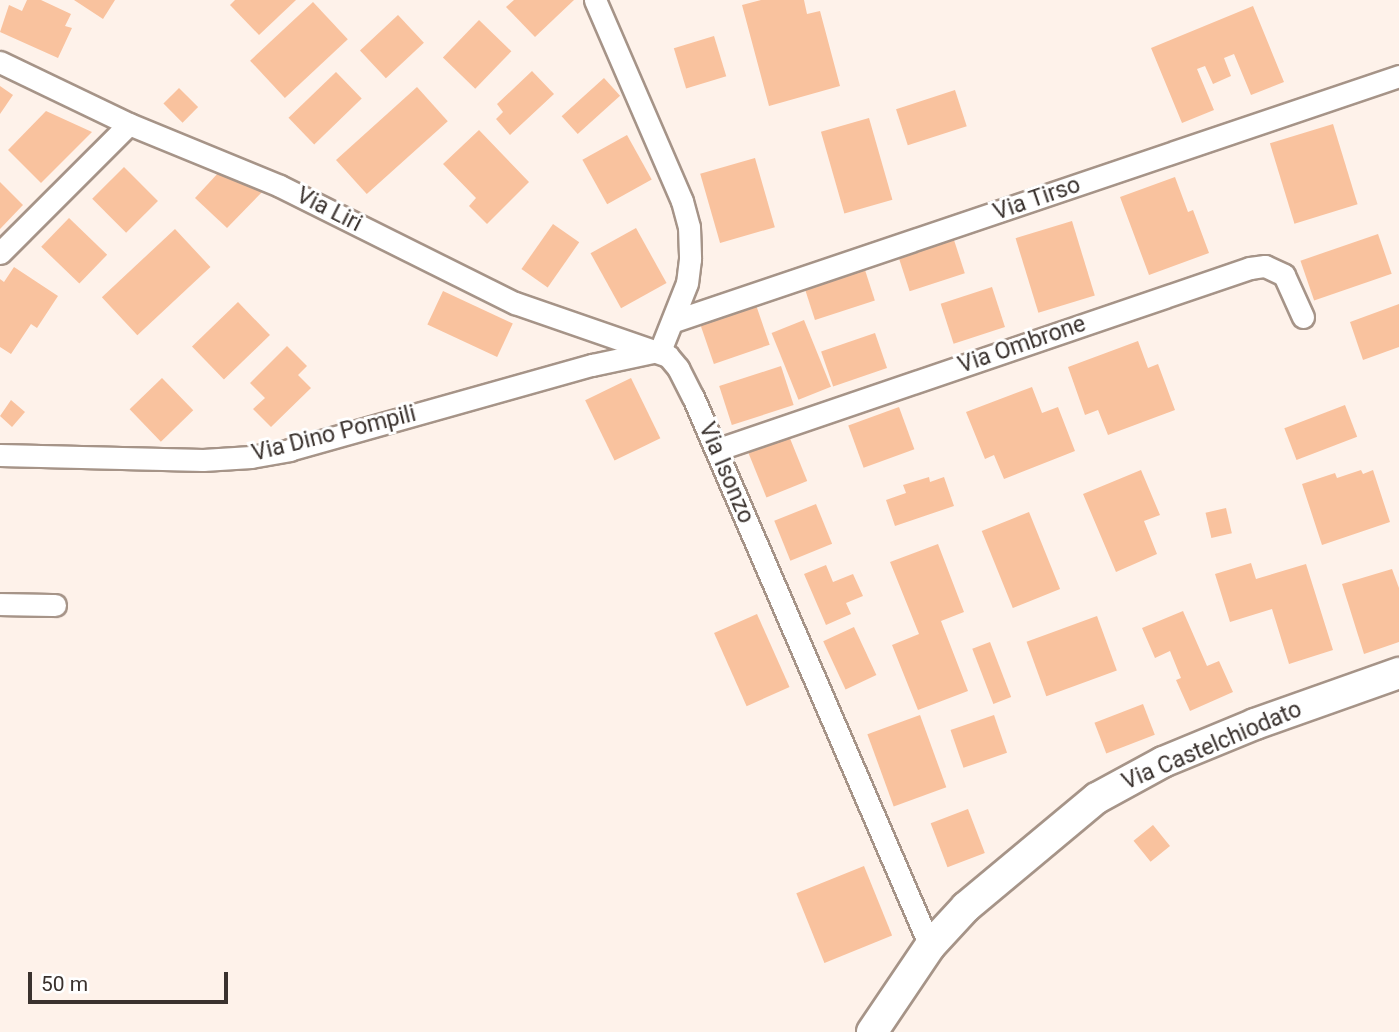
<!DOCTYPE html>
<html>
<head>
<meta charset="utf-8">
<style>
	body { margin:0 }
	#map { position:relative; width:1399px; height:1032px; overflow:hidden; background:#fef2ea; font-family:Roboto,sans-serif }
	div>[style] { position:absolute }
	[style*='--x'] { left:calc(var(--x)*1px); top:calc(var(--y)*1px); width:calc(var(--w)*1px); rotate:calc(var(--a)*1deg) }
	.building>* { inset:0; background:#f9c29e; transform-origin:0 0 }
	.roads { filter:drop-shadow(2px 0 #a69488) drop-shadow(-2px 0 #a69488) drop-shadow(0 2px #a69488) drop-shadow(0 -2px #a69488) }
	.street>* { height:21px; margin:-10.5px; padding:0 10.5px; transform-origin:10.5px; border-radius:10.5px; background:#fff }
	.secondary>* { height:30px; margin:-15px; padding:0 15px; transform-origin:15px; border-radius:15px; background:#fff }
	span { translate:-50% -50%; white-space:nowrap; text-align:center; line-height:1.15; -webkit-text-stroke:6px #fff; paint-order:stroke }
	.street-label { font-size:23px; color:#3a322e }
	.scale { position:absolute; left:28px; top:972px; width:200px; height:32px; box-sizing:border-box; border:4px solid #3a322e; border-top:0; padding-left:9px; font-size:21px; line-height:24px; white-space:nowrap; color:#3a322e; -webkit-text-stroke:5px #fff; paint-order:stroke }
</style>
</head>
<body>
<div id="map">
	<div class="building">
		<div style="clip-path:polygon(27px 0,41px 0,71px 14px,65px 26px,72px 28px,58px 58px,0 32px,9px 5px,22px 11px)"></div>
		<div style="clip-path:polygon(74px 0,115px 0,103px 19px)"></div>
		<div style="clip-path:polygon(235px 0,296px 0,259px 35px,230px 5px)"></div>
		<div style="clip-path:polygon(514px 0,574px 0,535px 37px,506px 7px)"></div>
		<div style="clip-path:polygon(761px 0,804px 0,807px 14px,820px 11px,840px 86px,769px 106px,742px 5px)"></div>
		<div style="left:313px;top:2px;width:51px;height:86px;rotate:47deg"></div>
		<div style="clip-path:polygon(1253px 6px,1284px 82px,1251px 95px,1234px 54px,1224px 58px,1231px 76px,1213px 84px,1205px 66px,1197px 69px,1214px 110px,1182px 123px,1151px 48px)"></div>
		<div style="left:398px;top:15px;width:38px;height:52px;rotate:47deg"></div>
		<div style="left:479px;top:20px;width:45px;height:52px;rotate:44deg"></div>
		<div style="left:714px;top:36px;width:42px;height:42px;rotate:73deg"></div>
		<div style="clip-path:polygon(532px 71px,554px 94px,510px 135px,496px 119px,503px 112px,497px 104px)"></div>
		<div style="left:336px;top:72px;width:37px;height:66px;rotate:46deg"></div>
		<div style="left:604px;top:78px;width:24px;height:57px;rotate:48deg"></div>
		<div style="clip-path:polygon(0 86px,13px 95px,0 114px)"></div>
		<div style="left:417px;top:87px;width:46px;height:109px;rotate:48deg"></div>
		<div style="left:179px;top:88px;width:27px;height:22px;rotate:45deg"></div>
		<div style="left:955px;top:90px;width:38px;height:62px;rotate:72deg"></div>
		<div style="clip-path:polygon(46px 111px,92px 132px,41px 183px,8px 150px)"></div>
		<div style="left:869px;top:118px;width:85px;height:50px;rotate:74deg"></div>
		<div style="left:1333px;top:124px;width:84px;height:66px;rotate:73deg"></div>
		<div style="clip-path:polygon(479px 130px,529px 182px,487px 224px,469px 206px,476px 198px,443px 164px)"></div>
		<div style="left:627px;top:135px;width:51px;height:51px;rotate:61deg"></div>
		<div style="left:755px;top:158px;width:72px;height:57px;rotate:74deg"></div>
		<div style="left:124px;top:167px;width:48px;height:45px;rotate:45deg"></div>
		<div style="clip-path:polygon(219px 172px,264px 190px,227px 228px,195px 198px)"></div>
		<div style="clip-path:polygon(1175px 177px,1188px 212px,1193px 210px,1209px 253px,1149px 275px,1120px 197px)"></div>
		<div style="clip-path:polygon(0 182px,23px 205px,0 229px)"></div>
		<div style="left:69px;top:218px;width:53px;height:40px;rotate:44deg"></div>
		<div style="left:1072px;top:221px;width:78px;height:59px;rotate:73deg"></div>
		<div style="left:553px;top:224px;width:32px;height:55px;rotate:35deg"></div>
		<div style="left:636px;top:228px;width:63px;height:52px;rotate:61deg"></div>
		<div style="left:175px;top:229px;width:52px;height:100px;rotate:47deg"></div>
		<div style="left:1378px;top:234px;width:42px;height:82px;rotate:71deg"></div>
		<div style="left:954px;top:240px;width:35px;height:58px;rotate:72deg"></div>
		<div style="clip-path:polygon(14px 267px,58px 296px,37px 328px,31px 324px,11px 354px,0 347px,0 279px,4px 282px)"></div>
		<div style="left:865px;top:270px;width:32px;height:63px;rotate:72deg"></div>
		<div style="left:992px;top:287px;width:42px;height:54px;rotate:72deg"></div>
		<div style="left:443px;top:291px;width:77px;height:37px;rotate:25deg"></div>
		<div style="left:238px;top:302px;width:46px;height:64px;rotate:46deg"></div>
		<div style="clip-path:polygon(1399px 304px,1399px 347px,1363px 360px,1350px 322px)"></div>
		<div style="left:756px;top:305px;width:42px;height:59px;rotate:71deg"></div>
		<div style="left:804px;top:320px;width:72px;height:35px;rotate:68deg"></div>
		<div style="left:875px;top:333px;width:37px;height:57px;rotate:71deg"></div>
		<div style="clip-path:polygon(1138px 341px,1148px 368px,1158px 364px,1175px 410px,1108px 435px,1098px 410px,1085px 415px,1068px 367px)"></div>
		<div style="clip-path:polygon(287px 346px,307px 366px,298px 375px,311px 388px,271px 427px,253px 409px,265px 398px,250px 383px)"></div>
		<div style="left:781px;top:366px;width:41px;height:65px;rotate:72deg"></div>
		<div style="left:162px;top:378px;width:45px;height:45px;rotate:46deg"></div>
		<div style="left:631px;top:378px;width:67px;height:51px;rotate:64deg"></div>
		<div style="clip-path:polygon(1032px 387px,1042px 413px,1058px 407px,1075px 451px,1004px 479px,994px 455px,985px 459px,966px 412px)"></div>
		<div style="clip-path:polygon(11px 400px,25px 412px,12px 427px,0 416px)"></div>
		<div style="left:1345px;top:405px;width:34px;height:65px;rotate:69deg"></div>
		<div style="left:899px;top:407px;width:45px;height:54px;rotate:70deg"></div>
		<div style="left:787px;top:431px;width:54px;height:44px;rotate:68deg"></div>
		<div style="clip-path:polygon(1141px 470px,1160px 515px,1144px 521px,1157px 554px,1116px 572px,1083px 494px)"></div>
		<div style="clip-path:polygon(1361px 470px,1363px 474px,1373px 470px,1390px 522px,1322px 545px,1302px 484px,1335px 473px,1337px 478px)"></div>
		<div style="clip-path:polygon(929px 477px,930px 482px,944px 477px,954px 506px,895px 526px,886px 500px,906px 493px,903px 485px)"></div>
		<div style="left:816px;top:504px;width:43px;height:45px;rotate:68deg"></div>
		<div style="left:1226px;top:508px;width:26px;height:21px;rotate:77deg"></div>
		<div style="left:1029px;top:512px;width:83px;height:51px;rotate:68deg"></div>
		<div style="clip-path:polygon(938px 544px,964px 612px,941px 621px,968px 691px,918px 710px,892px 645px,919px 634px,890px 562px)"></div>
		<div style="clip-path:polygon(1251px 563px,1256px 579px,1306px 564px,1333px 650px,1289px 664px,1272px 609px,1230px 622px,1215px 574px)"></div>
		<div style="clip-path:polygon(826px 565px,833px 582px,853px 574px,863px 596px,846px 603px,851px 614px,826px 625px,804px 574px)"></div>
		<div style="clip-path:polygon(1392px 569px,1399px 588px,1399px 642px,1364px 654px,1342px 584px)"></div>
		<div style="clip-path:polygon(1183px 611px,1207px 666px,1219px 661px,1233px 692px,1190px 711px,1176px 680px,1181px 678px,1170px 651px,1155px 658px,1142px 628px)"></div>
		<div style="left:757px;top:614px;width:80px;height:47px;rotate:66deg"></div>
		<div style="left:1097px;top:616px;width:58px;height:75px;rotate:70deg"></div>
		<div style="left:854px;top:627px;width:53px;height:34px;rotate:65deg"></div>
		<div style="left:990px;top:642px;width:59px;height:19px;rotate:69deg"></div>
		<div style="left:1143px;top:704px;width:33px;height:52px;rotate:69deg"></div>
		<div style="left:920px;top:715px;width:77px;height:56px;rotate:70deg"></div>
		<div style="left:994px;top:715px;width:40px;height:46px;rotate:71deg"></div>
		<div style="left:968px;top:809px;width:47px;height:40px;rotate:69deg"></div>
		<div style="left:1153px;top:825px;width:27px;height:25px;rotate:51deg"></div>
		<div style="left:864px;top:866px;width:75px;height:73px;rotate:68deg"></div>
	</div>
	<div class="roads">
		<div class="street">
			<div style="--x:595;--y:0;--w:219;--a:66.6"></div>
			<div style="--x:682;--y:201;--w:27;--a:75"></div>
			<div style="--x:689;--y:227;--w:32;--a:88"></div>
			<div style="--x:690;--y:259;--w:24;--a:97"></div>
			<div style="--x:687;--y:283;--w:73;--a:111.7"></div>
			<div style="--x:0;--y:62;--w:143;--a:25.7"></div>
			<div style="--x:129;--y:124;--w:163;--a:22.3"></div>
			<div style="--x:280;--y:186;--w:263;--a:26.5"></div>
			<div style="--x:515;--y:303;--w:162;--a:19.1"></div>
			<div style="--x:668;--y:356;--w:16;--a:50"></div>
			<div style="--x:678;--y:368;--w:33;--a:63"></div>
			<div style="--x:693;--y:397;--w:598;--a:66.65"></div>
			<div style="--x:0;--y:253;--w:182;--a:-45"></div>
			<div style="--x:674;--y:321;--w:765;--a:-18.67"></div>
			<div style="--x:716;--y:450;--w:564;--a:-18.82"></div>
			<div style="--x:1250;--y:268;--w:15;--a:-8"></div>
			<div style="--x:1265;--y:266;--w:21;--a:25"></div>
			<div style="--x:1284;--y:275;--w:46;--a:65.7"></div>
			<div style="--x:0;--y:455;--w:203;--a:1.4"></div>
			<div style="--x:203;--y:460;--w:48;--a:-3.6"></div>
			<div style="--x:251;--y:457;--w:39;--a:-10"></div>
			<div style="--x:289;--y:450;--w:315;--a:-15.7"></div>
			<div style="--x:592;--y:365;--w:67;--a:-12"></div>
			<div style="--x:0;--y:604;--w:55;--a:1"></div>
		</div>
		<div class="secondary">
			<div style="--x:872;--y:1032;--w:104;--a:-56"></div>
			<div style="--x:930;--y:946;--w:53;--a:-47.3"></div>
			<div style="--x:966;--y:907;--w:170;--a:-39.8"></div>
			<div style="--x:1097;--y:798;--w:75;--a:-28.6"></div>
			<div style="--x:1163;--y:762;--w:100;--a:-22.4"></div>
			<div style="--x:1255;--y:724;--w:153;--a:-19.5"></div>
		</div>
	</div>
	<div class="street-label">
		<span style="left:1037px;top:199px;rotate:-19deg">Via Tirso</span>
		<span style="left:329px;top:210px;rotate:27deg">Via Liri</span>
		<span style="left:1022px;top:345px;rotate:-19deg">Via Ombrone</span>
		<span style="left:334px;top:434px;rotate:-14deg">Via Dino Pompili</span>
		<span style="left:726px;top:473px;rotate:67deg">Via Isonzo</span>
		<span style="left:1212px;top:746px;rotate:-23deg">Via Castelchiodato</span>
	</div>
	<div class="scale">50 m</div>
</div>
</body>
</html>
